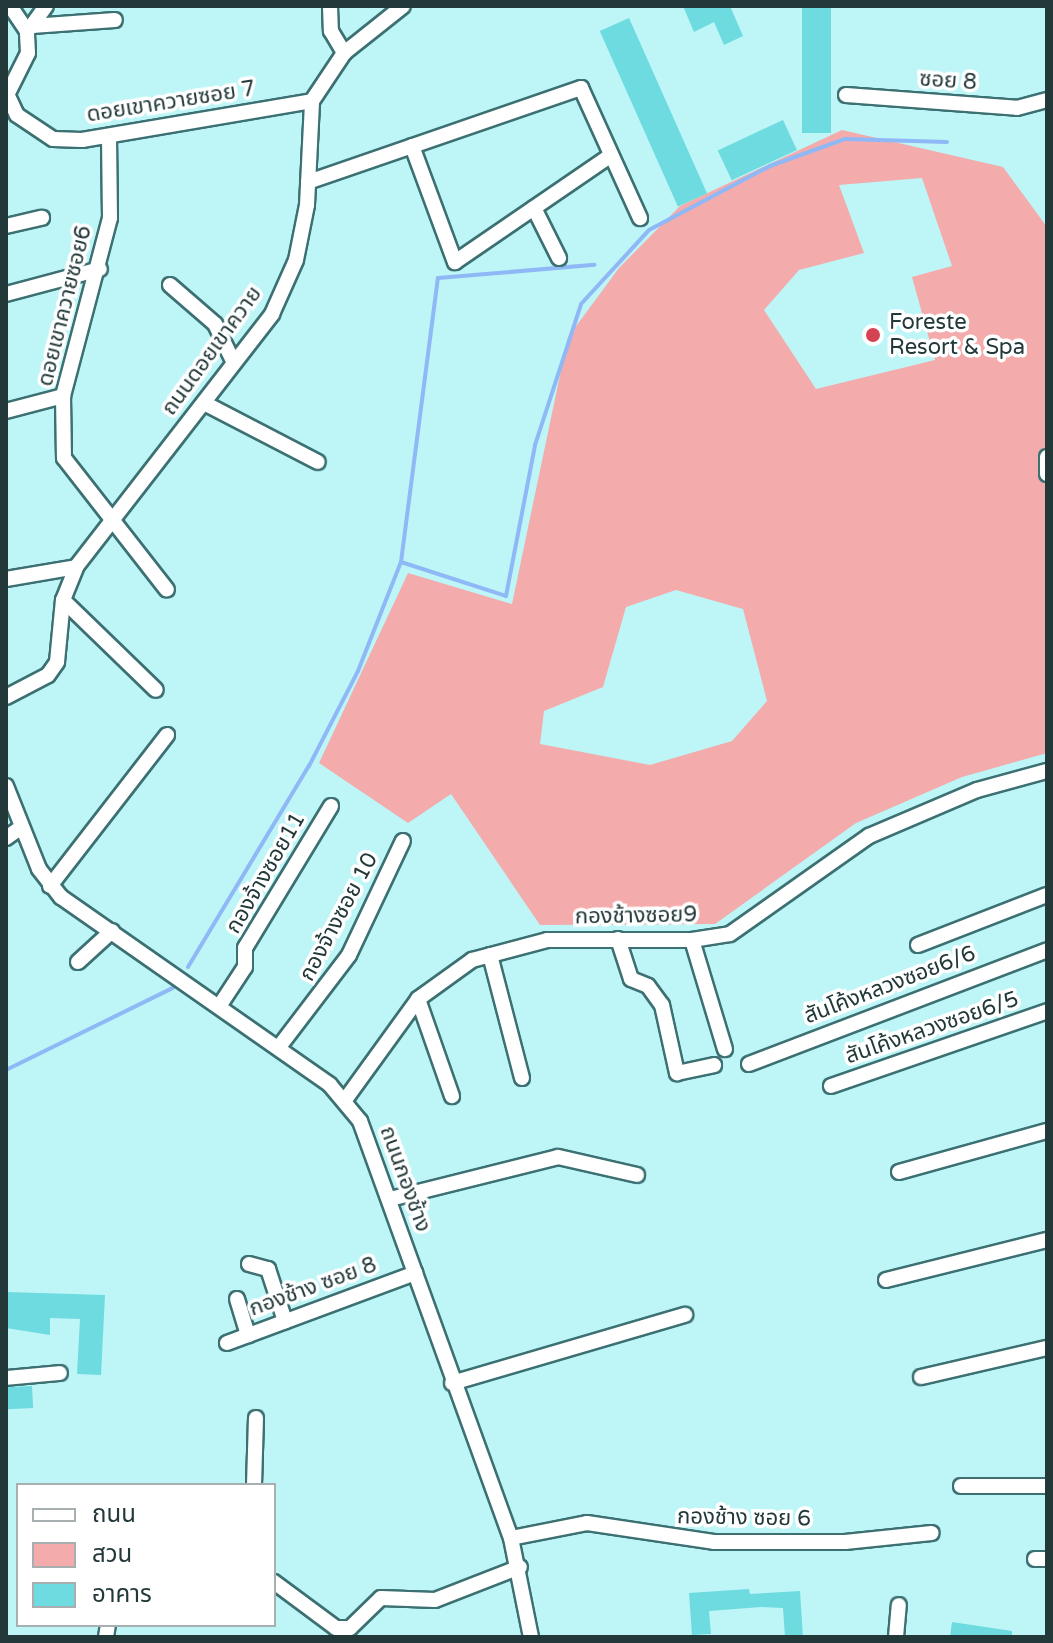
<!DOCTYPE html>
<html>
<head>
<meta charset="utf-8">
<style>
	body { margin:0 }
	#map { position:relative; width:1053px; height:1643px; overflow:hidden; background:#bef5f7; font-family:"Varela Round","Noto Sans Thai",sans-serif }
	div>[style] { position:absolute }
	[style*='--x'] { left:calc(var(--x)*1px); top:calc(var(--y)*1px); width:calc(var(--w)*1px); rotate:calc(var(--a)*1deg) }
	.green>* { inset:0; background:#f4abac }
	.stream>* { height:4px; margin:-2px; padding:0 2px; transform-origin:2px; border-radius:2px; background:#8fb8f6 }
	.building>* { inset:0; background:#6ddbdf; transform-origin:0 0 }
	.roads { filter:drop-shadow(2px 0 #3c7072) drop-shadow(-2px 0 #3c7072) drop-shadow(0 2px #3c7072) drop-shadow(0 -2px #3c7072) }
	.minor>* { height:14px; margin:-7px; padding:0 7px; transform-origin:7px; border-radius:7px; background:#fff }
	.dots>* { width:22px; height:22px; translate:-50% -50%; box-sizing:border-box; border:4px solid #fff; border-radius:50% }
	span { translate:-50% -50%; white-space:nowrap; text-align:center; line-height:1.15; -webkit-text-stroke:7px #fff; paint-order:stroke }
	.street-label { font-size:22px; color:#223839 }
	.poi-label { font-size:22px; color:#223839 }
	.left { translate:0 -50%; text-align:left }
	.frame { position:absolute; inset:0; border:8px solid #223839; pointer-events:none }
	.legend { position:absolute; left:16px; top:1483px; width:260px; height:144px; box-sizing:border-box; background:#fff; border:2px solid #a7afb0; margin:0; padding:10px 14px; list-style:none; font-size:24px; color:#223839 }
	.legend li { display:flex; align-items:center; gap:16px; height:40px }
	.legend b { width:40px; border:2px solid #a7afb0 }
</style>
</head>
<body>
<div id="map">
	<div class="green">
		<div style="clip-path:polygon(evenodd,842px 130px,1003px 167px,1047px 227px,1047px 753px,962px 777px,856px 823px,715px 924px,540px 925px,451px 794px,408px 823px,319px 763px,408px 573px,512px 604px,568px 337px,619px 268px,680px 206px,842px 130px,922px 178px,952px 266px,912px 277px,935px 360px,816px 389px,764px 310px,799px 270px,864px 253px,839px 185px,922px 178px,842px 130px,676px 590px,743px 609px,767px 701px,732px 741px,650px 765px,540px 744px,544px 711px,603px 687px,626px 607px,676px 590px)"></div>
	</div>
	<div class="stream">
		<div style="--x:401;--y:562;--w:110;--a:17.9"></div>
		<div style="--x:506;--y:596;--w:154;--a:-79.1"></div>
		<div style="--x:535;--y:445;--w:148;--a:-71.9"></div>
		<div style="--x:581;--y:304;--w:100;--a:-47.4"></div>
		<div style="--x:649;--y:230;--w:137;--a:-27.9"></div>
		<div style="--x:770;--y:166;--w:80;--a:-19.8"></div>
		<div style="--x:845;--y:139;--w:102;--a:1.7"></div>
		<div style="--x:188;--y:967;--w:235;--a:-59"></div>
		<div style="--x:309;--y:766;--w:107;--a:-62.7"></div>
		<div style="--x:358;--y:671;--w:117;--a:-68.5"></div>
		<div style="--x:401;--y:562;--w:286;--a:-82.6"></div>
		<div style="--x:438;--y:278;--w:157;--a:-4.8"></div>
		<div style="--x:6;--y:1070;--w:186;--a:-26.2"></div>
	</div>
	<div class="building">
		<div style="clip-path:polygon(683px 6px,730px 6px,743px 36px,724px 45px,714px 22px,694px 32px)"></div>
		<div style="left:802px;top:6px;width:29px;height:127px"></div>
		<div style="left:629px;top:18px;width:192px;height:32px;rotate:66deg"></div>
		<div style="left:783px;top:120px;width:33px;height:72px;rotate:65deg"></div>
		<div style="clip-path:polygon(6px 1292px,105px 1295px,101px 1375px,77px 1374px,80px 1319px,50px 1318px,50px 1335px,6px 1328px)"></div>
		<div style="left:32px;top:1386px;width:22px;height:26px;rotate:87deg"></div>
		<div style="clip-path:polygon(749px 1589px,750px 1594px,800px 1591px,803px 1637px,785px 1637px,783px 1608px,761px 1607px,709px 1611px,711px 1634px,692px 1635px,689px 1593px)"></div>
		<div style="clip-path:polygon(952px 1622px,1012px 1631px,1012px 1637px,950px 1637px)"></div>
	</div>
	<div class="roads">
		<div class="minor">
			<div style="--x:330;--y:6;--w:25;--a:88"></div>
			<div style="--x:331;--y:31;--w:26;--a:59"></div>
			<div style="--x:32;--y:26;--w:83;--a:-4.1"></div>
			<div style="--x:30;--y:28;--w:27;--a:-54"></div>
			<div style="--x:846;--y:95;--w:171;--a:4.3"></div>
			<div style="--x:1017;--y:108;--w:31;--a:-15"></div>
			<div style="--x:8;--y:96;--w:21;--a:65"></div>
			<div style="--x:17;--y:115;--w:43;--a:33.7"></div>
			<div style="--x:53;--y:139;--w:29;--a:2"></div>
			<div style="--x:82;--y:140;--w:233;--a:-9.6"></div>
			<div style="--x:6;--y:97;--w:49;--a:-63.4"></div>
			<div style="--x:28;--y:53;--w:22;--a:-93"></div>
			<div style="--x:27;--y:31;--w:30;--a:-124"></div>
			<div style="--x:109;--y:137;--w:81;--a:89.3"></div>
			<div style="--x:110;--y:218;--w:184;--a:104.8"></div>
			<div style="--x:63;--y:396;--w:62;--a:89.1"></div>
			<div style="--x:64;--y:458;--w:167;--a:52"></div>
			<div style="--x:412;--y:146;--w:124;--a:69.7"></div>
			<div style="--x:455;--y:262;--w:189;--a:-34.4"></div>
			<div style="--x:308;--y:182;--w:289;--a:-19"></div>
			<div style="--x:581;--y:88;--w:143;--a:65.6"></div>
			<div style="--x:534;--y:208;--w:56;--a:63.4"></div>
			<div style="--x:6;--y:226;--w:37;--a:-13"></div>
			<div style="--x:170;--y:285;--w:60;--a:40.9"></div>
			<div style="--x:215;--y:324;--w:43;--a:64"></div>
			<div style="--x:6;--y:294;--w:97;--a:-14.9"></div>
			<div style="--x:204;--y:403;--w:128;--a:27.4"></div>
			<div style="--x:6;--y:411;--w:59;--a:-14.7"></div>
			<div style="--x:1047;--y:457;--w:17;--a:90"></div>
			<div style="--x:6;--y:579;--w:71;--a:-9.7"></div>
			<div style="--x:63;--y:600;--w:129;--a:44.1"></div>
			<div style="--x:6;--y:697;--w:47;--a:-27.6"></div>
			<div style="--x:48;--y:675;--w:16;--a:-55"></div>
			<div style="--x:57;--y:662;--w:62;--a:-84.5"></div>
			<div style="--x:63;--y:600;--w:35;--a:-68"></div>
			<div style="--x:76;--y:567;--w:320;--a:-52.2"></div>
			<div style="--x:272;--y:314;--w:59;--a:-66"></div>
			<div style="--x:296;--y:260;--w:56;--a:-78.7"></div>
			<div style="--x:307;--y:205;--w:104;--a:-87.2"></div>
			<div style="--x:312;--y:101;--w:58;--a:-56.3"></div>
			<div style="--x:344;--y:53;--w:75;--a:-38.5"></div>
			<div style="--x:6;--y:786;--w:89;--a:68.3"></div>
			<div style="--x:39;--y:869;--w:36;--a:52"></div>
			<div style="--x:61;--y:897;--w:328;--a:34.9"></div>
			<div style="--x:330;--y:1085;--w:47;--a:50.2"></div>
			<div style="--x:360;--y:1121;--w:443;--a:70.1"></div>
			<div style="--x:511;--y:1538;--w:101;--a:78.6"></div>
			<div style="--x:6;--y:838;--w:19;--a:-35"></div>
			<div style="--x:50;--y:886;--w:191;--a:-52.2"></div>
			<div style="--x:618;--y:939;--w:42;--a:72"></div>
			<div style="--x:631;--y:979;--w:18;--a:22"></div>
			<div style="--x:648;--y:986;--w:24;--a:54"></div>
			<div style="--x:662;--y:1005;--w:70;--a:77.6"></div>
			<div style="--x:677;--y:1073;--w:38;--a:-12"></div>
			<div style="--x:692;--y:940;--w:114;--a:73.2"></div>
			<div style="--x:918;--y:945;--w:138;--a:-21.2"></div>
			<div style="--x:490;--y:955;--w:127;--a:75.4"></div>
			<div style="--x:78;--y:962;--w:46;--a:-42.4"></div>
			<div style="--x:418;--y:999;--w:103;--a:70.7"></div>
			<div style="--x:220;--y:1005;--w:45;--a:-56.7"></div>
			<div style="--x:245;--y:967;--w:19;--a:-90"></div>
			<div style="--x:245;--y:948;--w:166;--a:-58.8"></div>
			<div style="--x:279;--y:1047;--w:116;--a:-52.7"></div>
			<div style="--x:349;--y:955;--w:126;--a:-64.7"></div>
			<div style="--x:749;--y:1064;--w:319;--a:-20.9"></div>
			<div style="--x:831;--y:1086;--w:229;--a:-19.1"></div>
			<div style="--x:345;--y:1100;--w:125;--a:-54.1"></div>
			<div style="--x:418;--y:999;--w:67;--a:-35.8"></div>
			<div style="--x:472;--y:960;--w:78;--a:-14.9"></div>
			<div style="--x:547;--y:940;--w:145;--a:0"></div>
			<div style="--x:692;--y:940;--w:38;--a:-9"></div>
			<div style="--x:730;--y:934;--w:170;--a:-35.2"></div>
			<div style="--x:869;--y:836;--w:117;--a:-23.1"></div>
			<div style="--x:977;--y:790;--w:73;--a:-15.2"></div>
			<div style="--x:899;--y:1172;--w:154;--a:-15.5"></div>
			<div style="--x:390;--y:1199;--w:173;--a:-14"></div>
			<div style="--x:558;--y:1157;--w:81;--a:12.8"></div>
			<div style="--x:249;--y:1264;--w:20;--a:15"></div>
			<div style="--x:268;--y:1269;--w:55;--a:71.9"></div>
			<div style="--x:886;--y:1280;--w:166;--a:-14"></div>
			<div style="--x:237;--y:1299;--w:38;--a:73"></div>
			<div style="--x:227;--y:1343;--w:201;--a:-20.4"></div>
			<div style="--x:921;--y:1377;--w:129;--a:-13"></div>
			<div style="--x:6;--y:1378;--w:54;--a:-5.3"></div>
			<div style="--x:452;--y:1383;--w:243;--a:-16.3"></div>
			<div style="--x:254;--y:1485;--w:67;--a:-88.3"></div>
			<div style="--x:961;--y:1486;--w:86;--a:0"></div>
			<div style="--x:511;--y:1538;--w:77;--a:-11.2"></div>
			<div style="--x:587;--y:1523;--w:128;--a:8.5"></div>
			<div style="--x:714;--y:1542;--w:131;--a:0"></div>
			<div style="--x:845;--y:1542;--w:87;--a:-5.9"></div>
			<div style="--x:1035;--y:1559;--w:12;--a:0"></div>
			<div style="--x:274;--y:1582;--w:77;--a:36.6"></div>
			<div style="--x:336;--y:1628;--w:14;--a:0"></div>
			<div style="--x:350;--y:1628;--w:43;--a:-44.1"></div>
			<div style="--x:381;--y:1598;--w:54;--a:2.1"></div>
			<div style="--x:435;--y:1600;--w:91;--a:-21.2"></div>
			<div style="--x:106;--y:1637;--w:12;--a:-81"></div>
			<div style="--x:896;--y:1637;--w:32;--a:-85"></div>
		</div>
	</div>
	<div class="dots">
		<div style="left:873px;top:335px;background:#d34352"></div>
	</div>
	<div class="street-label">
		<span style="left:948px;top:81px;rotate:4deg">ซอย 8</span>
		<span style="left:171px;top:102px;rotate:-9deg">ดอยเขาควายซอย 7</span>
		<span style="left:65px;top:306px;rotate:-76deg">ดอยเขาควายซอย6</span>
		<span style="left:212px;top:351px;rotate:-54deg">ถนนดอยเขาควาย</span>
		<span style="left:266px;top:873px;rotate:-60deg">กองจ้างซอย11</span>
		<span style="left:636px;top:916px;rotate:-1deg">กองช้างซอย9</span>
		<span style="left:339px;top:917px;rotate:-62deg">กองจ้างซอย 10</span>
		<span style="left:890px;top:985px;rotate:-21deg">สันโค้งหลวงซอย6/6</span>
		<span style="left:932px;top:1028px;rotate:-19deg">สันโค้งหลวงซอย6/5</span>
		<span style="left:405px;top:1179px;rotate:70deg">ถนนกองช้าง</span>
		<span style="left:313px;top:1287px;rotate:-20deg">กองช้าง ซอย 8</span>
		<span style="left:744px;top:1518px;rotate:1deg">กองช้าง ซอย 6</span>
	</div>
	<div class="poi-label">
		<span class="left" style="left:889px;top:335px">Foreste<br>Resort &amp; Spa</span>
	</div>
	<div class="frame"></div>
	<ul class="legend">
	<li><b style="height:10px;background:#fff"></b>ถนน</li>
	<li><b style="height:22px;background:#f4abac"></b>สวน</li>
	<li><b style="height:22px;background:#6ddbdf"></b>อาคาร</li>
	</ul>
</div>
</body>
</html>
